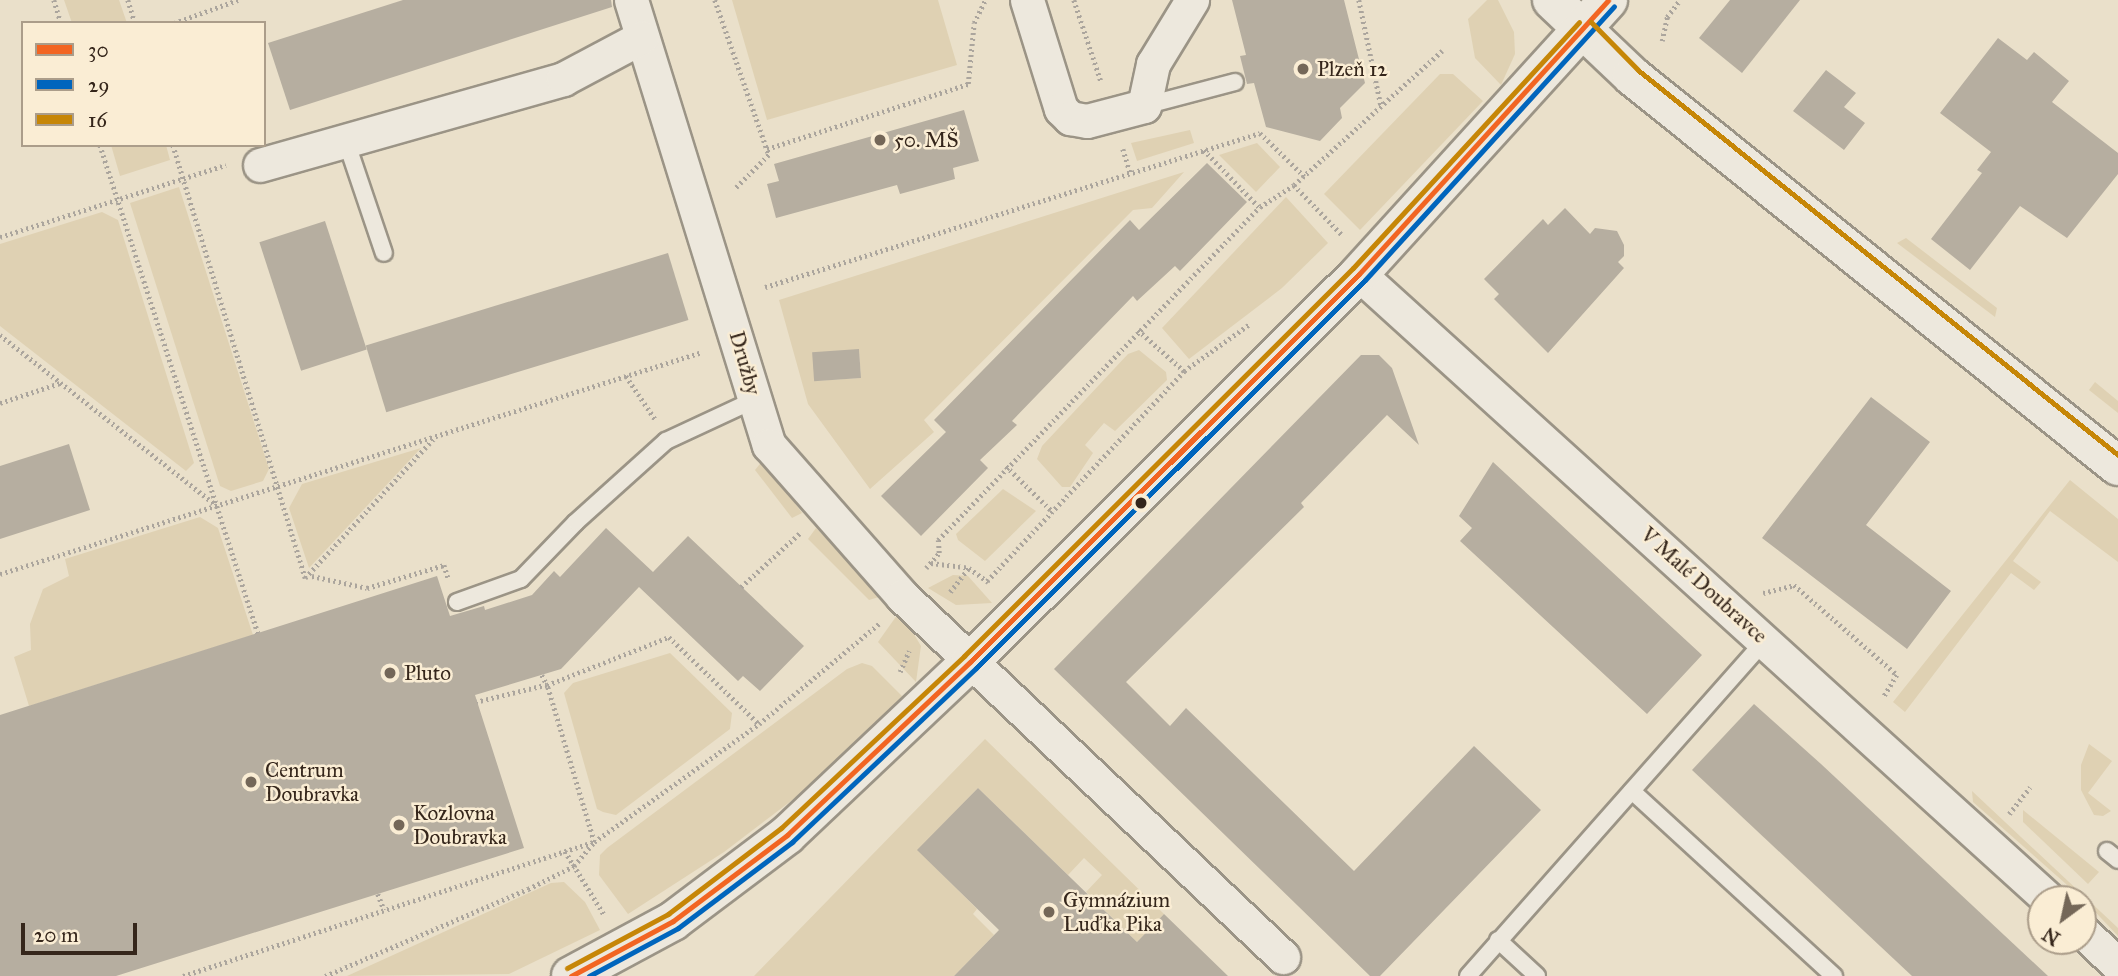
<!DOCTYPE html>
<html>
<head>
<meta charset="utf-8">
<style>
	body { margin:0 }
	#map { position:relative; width:2118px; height:976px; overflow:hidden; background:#eae0ca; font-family:"IM FELL Great Primer",serif }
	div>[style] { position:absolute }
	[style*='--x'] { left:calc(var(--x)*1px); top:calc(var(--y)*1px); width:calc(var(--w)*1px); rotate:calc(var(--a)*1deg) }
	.green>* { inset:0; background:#dfd1b3 }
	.building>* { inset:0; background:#b6aea0; transform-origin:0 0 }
	.path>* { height:4.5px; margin-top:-2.25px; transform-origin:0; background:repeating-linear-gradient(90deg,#aba59d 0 2px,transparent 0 5.5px) }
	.roads { filter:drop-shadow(2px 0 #9b9486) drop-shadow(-2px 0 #9b9486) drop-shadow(0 2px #9b9486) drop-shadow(0 -2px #9b9486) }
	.lane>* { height:16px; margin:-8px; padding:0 8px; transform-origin:8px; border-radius:8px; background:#ede8dd }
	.street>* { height:33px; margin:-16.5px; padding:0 16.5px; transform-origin:16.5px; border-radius:16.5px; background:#ede8dd }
	.secondary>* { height:38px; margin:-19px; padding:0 19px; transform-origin:19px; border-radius:19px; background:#ede8dd }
	.bus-1>* { height:5px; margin:-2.5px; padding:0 2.5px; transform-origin:2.5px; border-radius:2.5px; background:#f26522 }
	.bus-2>* { height:5px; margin:-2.5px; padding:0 2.5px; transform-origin:2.5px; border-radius:2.5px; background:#0065bd }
	.bus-3>* { height:5px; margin:-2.5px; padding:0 2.5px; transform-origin:2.5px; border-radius:2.5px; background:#c68607 }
	.dots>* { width:19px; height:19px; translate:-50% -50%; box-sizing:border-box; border:4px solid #faedd4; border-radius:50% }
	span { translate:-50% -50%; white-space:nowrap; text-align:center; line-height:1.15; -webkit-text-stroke:5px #faedd4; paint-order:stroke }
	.poi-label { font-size:21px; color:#35261b }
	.left { translate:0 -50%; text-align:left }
	.street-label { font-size:21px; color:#35261b }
	.legend { position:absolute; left:21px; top:21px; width:245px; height:126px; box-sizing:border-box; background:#faedd4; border:2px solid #ab9d8a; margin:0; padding:9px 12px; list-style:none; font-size:21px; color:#35261b }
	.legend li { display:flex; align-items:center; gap:14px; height:35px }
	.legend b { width:35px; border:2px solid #ab9d8a }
	.north { position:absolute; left:2027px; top:885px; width:70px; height:70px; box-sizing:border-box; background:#faedd4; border:2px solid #ab9d8a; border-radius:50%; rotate:213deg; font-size:19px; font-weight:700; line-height:28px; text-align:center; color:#35261b }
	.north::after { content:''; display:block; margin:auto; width:24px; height:32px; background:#746758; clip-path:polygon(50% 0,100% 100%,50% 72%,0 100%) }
	.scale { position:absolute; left:21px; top:923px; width:116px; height:32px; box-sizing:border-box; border:4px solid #35261b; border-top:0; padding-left:9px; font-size:21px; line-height:24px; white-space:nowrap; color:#35261b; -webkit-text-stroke:5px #faedd4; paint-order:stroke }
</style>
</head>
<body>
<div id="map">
	<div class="green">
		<div style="clip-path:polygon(64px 0,119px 0,127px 23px,72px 23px)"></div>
		<div style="clip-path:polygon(732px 0,938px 0,957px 65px,767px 120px)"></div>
		<div style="clip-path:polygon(1487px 0,1498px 0,1514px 32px,1515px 54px,1501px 85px,1475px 58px,1468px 19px)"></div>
		<div style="clip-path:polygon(1440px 74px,1453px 74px,1483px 101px,1360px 230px,1324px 194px)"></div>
		<div style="clip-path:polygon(1190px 130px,1194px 143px,1137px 161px,1131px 143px)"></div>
		<div style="clip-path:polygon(1257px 143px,1280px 167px,1256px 192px,1219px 155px)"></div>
		<div style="clip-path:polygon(111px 145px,166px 145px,170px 160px,120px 176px)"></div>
		<div style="clip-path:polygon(evenodd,1184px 172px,1152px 208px,1133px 210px,924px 420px,934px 432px,870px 489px,808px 404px,779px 300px,1184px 172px,859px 349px,861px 378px,814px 381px,859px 349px)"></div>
		<div style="clip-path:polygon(179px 187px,269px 469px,263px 481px,231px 491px,220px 486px,130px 203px)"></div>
		<div style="clip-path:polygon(1286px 197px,1328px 243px,1282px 288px,1189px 359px,1162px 328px)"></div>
		<div style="clip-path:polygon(102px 212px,118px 220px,194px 463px,186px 471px,0 326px,0 244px)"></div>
		<div style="clip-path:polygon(1906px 238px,1997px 308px,1995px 317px,1897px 243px)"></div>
		<div style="clip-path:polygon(1139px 350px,1166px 372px,1167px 380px,1115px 431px,1104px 423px,1085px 445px,1093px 453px,1070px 487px,1062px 487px,1037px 459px,1042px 446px,1128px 354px)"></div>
		<div style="clip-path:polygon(2095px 382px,2118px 401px,2118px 413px,2089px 390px)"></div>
		<div style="clip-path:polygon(421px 448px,309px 568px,289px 508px,302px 484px)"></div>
		<div style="clip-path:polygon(764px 459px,802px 513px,792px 518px,755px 470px)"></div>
		<div style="clip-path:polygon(2070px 480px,2118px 519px,2118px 562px,2050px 511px,2013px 561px,2041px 582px,2034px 590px,2011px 573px,1905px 712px,1893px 702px)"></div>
		<div style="clip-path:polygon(1003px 489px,1036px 511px,985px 561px,958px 540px,956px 534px)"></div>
		<div style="clip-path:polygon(200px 517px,218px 528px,253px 635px,29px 706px,14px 657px,31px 650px,30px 624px,43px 589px,69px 576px,65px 559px)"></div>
		<div style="clip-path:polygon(816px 528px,882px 596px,869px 600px,808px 539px)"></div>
		<div style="clip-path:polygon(953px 575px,968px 576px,992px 603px,956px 605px,928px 588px)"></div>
		<div style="clip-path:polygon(900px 611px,921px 646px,916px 682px,878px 642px)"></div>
		<div style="clip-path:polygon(670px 653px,732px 713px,730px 729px,616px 815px,603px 812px,597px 809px,564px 693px,573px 683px)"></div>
		<div style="clip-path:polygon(862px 663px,872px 666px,903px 697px,820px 779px,724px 852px,628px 914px,599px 875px,600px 855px,607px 848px,847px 669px)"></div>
		<div style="clip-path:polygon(985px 739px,1164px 914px,1137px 942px,1086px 892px,1102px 875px,1084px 858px,1068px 875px,978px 788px,918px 850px,977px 909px,973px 914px,994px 935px,954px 976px,754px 976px)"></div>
		<div style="clip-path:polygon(2089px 744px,2112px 761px,2088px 793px,2111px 811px,2103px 816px,2094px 815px,2081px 790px,2081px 765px)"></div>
		<div style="clip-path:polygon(1972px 791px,2118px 928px,2118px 936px,2083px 899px,1973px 802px)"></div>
		<div style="clip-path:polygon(2023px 810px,2099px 872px,2088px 884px,2023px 822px)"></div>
		<div style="clip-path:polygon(564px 882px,585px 902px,600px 930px,509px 974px,347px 976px,551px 883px)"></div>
	</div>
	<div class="building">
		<div style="clip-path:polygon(403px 0,611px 0,612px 7px,290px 110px,268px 43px)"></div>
		<div style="clip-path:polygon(1232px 0,1344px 0,1365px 83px,1340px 108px,1342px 118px,1320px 141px,1266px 127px,1254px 83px,1247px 84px,1240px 56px,1246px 55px)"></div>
		<div style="clip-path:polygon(1730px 0,1800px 0,1742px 73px,1699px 38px)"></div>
		<div style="clip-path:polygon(1998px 38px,2027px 60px,2034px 52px,2069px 81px,2052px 102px,2118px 153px,2118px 174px,2067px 238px,2020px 206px,1970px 270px,1931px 239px,1982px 173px,1977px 170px,1991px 152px,1940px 113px)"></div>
		<div style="clip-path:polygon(1826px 70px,1856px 93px,1844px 107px,1865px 123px,1844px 150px,1793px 111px)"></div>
		<div style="clip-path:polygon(964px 110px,979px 161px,953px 168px,955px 179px,900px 194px,897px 185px,776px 218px,767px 184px,779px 181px,774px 164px)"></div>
		<div style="clip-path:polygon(1207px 163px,1247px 202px,1180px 271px,1175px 266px,1137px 301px,1133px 296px,1067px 364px,1012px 421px,1017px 425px,980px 460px,988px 468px,921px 536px,881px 496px,946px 432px,934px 420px,1130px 220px,1139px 230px)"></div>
		<div style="clip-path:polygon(1565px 208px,1590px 234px,1595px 228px,1617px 231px,1624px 245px,1624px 256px,1618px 262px,1624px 268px,1548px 353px,1494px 299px,1499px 294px,1484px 279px,1543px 219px,1548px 225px)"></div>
		<div style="left:325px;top:221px;width:135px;height:69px;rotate:72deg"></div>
		<div style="left:668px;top:253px;width:70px;height:316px;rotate:73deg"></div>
		<div style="left:859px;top:349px;width:29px;height:47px;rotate:86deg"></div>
		<div style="clip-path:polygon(1361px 355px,1379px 355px,1392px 368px,1419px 445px,1387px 415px,1301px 503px,1304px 507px,1126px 682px,1170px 726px,1186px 708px,1354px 871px,1474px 746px,1541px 810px,1380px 976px,1370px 976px,1054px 669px)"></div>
		<div style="clip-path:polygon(1871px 397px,1930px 442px,1866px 525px,1951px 591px,1907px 649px,1762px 538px)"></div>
		<div style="clip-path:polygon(69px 444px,90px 510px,0 539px,0 466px)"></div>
		<div style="clip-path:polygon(1493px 462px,1702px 655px,1647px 714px,1460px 541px,1472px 528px,1459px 516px)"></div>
		<div style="clip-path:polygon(606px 528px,653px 572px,688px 536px,804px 646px,760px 691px,743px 676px,738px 681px,639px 587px,561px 669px,475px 695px,524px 848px,116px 976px,0 976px,0 715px,437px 576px,450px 616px,484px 606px,485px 610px,532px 595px,554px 571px,560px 577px)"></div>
		<div style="clip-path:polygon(1754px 704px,1821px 764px,2048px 976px,1912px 976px,1692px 770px)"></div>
		<div style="clip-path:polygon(978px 788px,1137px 942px,1164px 914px,1228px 976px,954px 976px,999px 930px,917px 850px)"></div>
	</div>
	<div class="path">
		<div style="--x:54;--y:0;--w:24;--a:73"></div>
		<div style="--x:128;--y:0;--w:24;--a:73"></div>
		<div style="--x:715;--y:0;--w:164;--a:70.8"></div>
		<div style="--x:769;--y:155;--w:48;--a:135"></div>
		<div style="--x:1074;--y:0;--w:85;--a:71.6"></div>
		<div style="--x:1359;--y:0;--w:107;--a:78.2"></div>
		<div style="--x:174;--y:23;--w:68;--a:-19.8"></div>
		<div style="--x:1662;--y:41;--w:25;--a:-78"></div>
		<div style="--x:1667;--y:17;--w:21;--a:-53"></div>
		<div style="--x:100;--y:145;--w:513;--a:72.06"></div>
		<div style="--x:173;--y:145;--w:453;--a:73"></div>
		<div style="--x:305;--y:578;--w:190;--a:-47.3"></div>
		<div style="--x:767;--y:149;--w:211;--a:-17.9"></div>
		<div style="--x:968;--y:84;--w:61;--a:-84.4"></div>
		<div style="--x:974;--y:23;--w:25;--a:-64"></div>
		<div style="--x:1123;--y:149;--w:27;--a:73"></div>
		<div style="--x:1204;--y:150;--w:79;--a:46"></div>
		<div style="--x:1294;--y:185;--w:71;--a:46.1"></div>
		<div style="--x:0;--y:237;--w:237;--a:-17.7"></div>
		<div style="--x:765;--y:287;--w:518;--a:-17.28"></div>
		<div style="--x:1260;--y:133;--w:62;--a:44.3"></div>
		<div style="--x:1138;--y:330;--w:62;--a:41.7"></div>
		<div style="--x:0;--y:335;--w:275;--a:38.2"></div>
		<div style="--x:626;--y:376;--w:52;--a:56"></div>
		<div style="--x:0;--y:403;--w:63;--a:-18.4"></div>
		<div style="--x:1006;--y:466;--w:66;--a:44.4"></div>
		<div style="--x:931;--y:563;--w:38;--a:7"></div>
		<div style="--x:969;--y:568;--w:24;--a:36"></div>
		<div style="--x:926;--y:568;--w:20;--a:-49"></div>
		<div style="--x:939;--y:553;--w:13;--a:-94"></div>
		<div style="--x:938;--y:540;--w:463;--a:-46"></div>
		<div style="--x:1260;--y:207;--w:40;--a:-32.9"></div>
		<div style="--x:1294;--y:185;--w:200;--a:-42.2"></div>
		<div style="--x:0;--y:574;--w:736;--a:-17.55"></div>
		<div style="--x:312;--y:576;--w:56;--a:12.3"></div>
		<div style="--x:367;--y:588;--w:80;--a:-16.6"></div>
		<div style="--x:444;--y:565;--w:13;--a:72"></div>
		<div style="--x:987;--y:581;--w:288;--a:-46.8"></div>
		<div style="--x:1184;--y:371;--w:82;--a:-35.6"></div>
		<div style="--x:741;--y:587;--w:80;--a:-42.5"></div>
		<div style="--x:950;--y:592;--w:31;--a:-52"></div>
		<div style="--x:1763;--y:593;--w:32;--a:-14"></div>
		<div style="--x:1794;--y:585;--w:137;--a:41.1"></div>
		<div style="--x:1897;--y:675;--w:27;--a:121"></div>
		<div style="--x:900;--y:672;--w:23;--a:-67"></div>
		<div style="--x:542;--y:675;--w:11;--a:63"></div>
		<div style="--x:547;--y:685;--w:131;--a:-21.5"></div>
		<div style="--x:669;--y:637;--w:125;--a:44"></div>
		<div style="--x:2009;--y:814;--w:34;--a:-52"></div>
		<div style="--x:565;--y:851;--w:76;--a:58.4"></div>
		<div style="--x:378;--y:894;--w:17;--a:69"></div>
		<div style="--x:183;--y:976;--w:432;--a:-18.1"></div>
		<div style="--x:594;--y:842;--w:203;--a:-35.6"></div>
		<div style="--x:759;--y:724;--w:158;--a:-39.9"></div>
		<div style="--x:325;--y:976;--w:221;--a:-23.2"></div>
		<div style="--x:528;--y:889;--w:51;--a:-26.6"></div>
		<div style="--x:574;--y:866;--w:31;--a:-50"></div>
		<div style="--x:594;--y:842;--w:164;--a:-106.7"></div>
		<div style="--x:547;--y:685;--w:72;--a:166.3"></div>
	</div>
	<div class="roads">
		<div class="lane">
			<div style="--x:1144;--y:106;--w:94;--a:-14.8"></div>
			<div style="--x:346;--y:141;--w:118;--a:71.3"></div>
			<div style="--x:457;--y:602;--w:68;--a:-19.8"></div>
			<div style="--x:521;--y:579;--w:79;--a:-46"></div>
			<div style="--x:576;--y:522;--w:121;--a:-42"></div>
			<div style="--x:666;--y:441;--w:99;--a:-25"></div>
			<div style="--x:1632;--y:791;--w:274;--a:42.5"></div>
			<div style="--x:2107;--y:851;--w:14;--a:39"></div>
			<div style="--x:1498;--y:940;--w:53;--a:42.7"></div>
			<div style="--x:1468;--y:976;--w:448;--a:-48.5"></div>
		</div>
		<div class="street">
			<div style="--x:631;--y:0;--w:466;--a:72.8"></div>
			<div style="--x:769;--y:445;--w:201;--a:48.6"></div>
			<div style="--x:902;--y:596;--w:525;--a:43.46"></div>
			<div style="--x:1027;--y:0;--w:114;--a:72.7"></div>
			<div style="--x:1061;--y:109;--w:13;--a:45"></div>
			<div style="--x:1070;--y:118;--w:17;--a:10"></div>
			<div style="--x:1087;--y:121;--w:59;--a:-14.7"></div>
			<div style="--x:1144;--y:106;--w:43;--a:-77.9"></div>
			<div style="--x:1153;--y:64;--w:75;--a:-58.6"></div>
			<div style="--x:260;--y:165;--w:315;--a:-15.8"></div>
			<div style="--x:563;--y:79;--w:89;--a:-28"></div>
			<div style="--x:1359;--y:274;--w:930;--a:42.21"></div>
			<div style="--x:2083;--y:932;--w:48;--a:43.3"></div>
		</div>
		<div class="secondary">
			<div style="--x:1552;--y:0;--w:110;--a:43.5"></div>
			<div style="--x:1632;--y:76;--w:623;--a:38.75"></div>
			<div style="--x:571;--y:976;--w:116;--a:-28.3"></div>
			<div style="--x:673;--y:921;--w:143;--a:-37"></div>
			<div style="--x:787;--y:835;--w:252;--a:-43.4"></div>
			<div style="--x:970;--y:662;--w:549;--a:-44.93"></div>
			<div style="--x:1359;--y:274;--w:370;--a:-47.7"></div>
		</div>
	</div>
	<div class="bus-1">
		<div style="--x:571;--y:976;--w:116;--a:-28.3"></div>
		<div style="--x:673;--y:921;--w:143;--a:-37"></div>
		<div style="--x:787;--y:835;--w:252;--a:-43.4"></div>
		<div style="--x:970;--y:662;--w:549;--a:-44.93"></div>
		<div style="--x:1359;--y:274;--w:370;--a:-47.7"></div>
	</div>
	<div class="bus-2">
		<div style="--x:589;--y:976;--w:101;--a:-28.3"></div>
		<div style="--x:678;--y:928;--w:143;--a:-37"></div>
		<div style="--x:792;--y:842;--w:253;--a:-43.4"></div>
		<div style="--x:976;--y:668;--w:549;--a:-44.93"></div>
		<div style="--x:1365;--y:280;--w:370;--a:-47.7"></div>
	</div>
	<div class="bus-3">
		<div style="--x:1591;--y:22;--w:67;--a:45.6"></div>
		<div style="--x:1638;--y:70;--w:615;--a:38.73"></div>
		<div style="--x:567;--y:968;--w:115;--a:-28.1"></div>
		<div style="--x:668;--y:914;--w:142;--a:-37.3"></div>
		<div style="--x:781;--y:828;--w:251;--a:-43.2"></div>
		<div style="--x:964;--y:656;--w:549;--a:-44.93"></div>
		<div style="--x:1353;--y:268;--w:334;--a:-47.4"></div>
	</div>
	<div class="dots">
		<div style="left:1303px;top:69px;background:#746758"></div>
		<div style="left:880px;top:140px;background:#746758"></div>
		<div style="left:1141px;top:503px;background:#35261b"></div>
		<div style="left:390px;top:673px;background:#746758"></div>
		<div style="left:251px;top:782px;background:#746758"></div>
		<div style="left:399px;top:825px;background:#746758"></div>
		<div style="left:1049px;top:912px;background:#746758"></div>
	</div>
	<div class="poi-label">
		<span class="left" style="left:1317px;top:69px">Plzeň 12</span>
		<span class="left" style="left:894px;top:140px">50. MŠ</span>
		<span class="left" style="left:404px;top:673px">Pluto</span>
		<span class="left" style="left:265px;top:782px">Centrum<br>Doubravka</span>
		<span class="left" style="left:413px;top:825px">Kozlovna<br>Doubravka</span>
		<span class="left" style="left:1063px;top:912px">Gymnázium<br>Luďka Pika</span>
	</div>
	<div class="street-label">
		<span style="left:745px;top:363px;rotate:74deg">Družby</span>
		<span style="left:1704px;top:585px;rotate:42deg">V Malé Doubravce</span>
	</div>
	<ul class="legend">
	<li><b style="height:9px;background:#f26522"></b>30</li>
	<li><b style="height:9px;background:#0065bd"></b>29</li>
	<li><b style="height:9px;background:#c68607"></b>16</li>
	</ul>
	<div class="north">N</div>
	<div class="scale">20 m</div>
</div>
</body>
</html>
